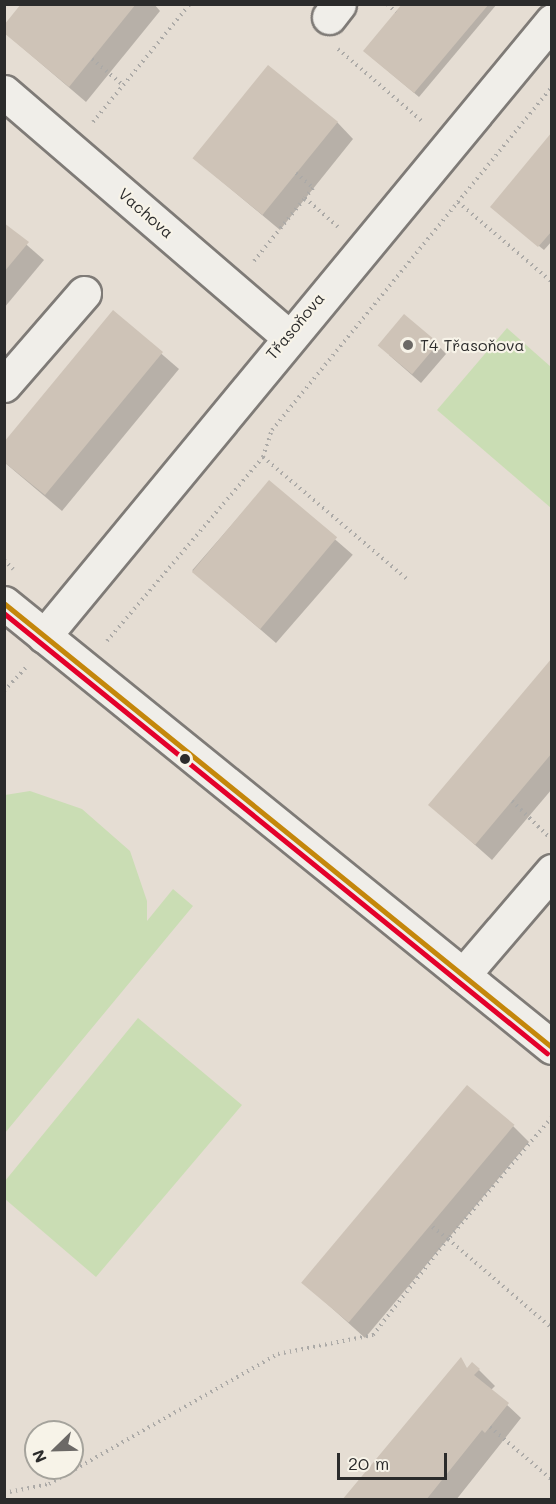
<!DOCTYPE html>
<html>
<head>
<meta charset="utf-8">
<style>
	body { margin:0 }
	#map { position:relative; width:556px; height:1504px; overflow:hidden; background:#e5ddd3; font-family:Mali,sans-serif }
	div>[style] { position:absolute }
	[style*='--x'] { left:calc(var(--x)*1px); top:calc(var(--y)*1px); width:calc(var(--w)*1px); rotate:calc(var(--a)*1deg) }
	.green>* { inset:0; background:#caddb4 }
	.shadow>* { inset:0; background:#0003; transform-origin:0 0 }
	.building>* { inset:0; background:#cec3b7; transform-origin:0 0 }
	.path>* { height:4px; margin-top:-2px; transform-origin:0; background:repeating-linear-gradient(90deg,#acaaa7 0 1.5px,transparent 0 6px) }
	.roads { filter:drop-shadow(2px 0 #7f7b77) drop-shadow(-2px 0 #7f7b77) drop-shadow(0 2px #7f7b77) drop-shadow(0 -2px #7f7b77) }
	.minor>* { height:33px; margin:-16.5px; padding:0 16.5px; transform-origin:16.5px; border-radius:16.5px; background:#f0eee9 }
	.bus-1>* { height:4.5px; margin:-2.25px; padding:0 2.25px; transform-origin:2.25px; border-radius:2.25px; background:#c4870b }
	.bus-2>* { height:4.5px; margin:-2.25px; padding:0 2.25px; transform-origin:2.25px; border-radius:2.25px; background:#e4002b }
	.dots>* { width:16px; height:16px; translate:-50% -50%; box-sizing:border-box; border:3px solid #f7f3e8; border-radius:50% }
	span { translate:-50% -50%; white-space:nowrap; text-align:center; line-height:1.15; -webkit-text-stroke:4.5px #f7f3e8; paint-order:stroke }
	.street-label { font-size:16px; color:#2b2b2b }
	.poi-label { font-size:16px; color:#2b2b2b }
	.left { translate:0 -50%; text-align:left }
	.frame { position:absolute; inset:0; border:6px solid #2b2b2b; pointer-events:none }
	.north { position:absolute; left:24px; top:1420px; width:60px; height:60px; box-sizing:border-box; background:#f7f3e8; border:2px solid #a5a39c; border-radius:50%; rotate:247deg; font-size:16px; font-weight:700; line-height:24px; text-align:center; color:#2b2b2b }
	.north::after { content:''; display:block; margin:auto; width:21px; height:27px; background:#6c6966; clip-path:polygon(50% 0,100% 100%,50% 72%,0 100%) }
	.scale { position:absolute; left:337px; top:1453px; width:110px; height:27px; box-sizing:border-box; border:3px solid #2b2b2b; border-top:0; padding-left:8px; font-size:18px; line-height:21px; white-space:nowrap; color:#2b2b2b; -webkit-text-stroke:4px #f7f3e8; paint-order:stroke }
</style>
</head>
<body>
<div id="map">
	<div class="green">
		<div style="clip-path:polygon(507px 328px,551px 367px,551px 508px,437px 410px)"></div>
		<div style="clip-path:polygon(30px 791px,82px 809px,130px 851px,147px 901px,147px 921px,173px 889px,193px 906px,5px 1133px,5px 795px)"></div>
		<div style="clip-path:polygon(138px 1018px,242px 1105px,96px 1277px,5px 1199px,5px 1181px)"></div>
	</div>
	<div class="shadow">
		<div style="clip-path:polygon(23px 4px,154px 4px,160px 11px,86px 102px,4px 32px)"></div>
		<div style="clip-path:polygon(405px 4px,497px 4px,419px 97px,370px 56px)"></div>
		<div style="clip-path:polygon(337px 122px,353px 139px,280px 230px,195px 159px)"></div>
		<div style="clip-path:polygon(552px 134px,552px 241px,544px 250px,497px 212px)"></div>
		<div style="clip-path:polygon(4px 225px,44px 260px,4px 308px)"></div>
		<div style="clip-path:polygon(113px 312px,179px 369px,62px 511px,4px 462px)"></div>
		<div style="clip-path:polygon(437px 344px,446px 354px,421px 383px,389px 355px)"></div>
		<div style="left:269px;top:482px;width:111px;height:117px;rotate:41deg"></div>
		<div style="clip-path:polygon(552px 660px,552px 789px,492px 860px,430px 805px)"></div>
		<div style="clip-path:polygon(513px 1126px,529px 1142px,365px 1338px,303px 1282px)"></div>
		<div style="clip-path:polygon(479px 1370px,495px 1386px,491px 1390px,521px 1418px,456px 1500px,344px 1500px,467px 1371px)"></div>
	</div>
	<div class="building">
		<div style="clip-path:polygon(21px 4px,136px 4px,69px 87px,4px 33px,4px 25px)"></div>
		<div style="clip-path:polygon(402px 4px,489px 4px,414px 93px,363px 51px)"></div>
		<div style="left:268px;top:65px;width:90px;height:120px;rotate:39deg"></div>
		<div style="clip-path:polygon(552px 132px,552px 231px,538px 247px,490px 207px)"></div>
		<div style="clip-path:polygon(4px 223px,29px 242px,4px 272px)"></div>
		<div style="clip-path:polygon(113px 310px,163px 352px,45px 495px,4px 462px,4px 442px)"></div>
		<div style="left:404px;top:314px;width:45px;height:41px;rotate:40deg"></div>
		<div style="left:269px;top:480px;width:89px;height:120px;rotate:40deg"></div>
		<div style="clip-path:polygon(552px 658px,552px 753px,475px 845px,428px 805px)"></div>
		<div style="left:467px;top:1085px;width:62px;height:258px;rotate:40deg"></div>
		<div style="clip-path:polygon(461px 1357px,467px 1368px,472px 1362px,480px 1369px,474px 1375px,509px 1403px,485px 1433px,482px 1430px,426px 1500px,342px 1500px)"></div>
	</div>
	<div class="path">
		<div style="--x:387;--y:4;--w:12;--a:42"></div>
		<div style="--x:338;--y:49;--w:112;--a:40.7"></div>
		<div style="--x:92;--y:59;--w:40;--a:40"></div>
		<div style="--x:93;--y:122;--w:153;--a:-50.6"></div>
		<div style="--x:296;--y:173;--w:23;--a:41"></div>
		<div style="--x:313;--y:188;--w:13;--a:129"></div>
		<div style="--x:305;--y:198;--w:44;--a:41.3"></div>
		<div style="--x:458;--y:202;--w:123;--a:40.4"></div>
		<div style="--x:254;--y:261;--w:81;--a:-51"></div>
		<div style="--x:263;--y:457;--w:28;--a:-72"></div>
		<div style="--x:272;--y:430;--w:443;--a:-50.8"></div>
		<div style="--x:4;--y:560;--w:13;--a:45"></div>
		<div style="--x:107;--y:641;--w:241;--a:-49.7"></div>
		<div style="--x:263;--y:457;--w:189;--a:40.3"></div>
		<div style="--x:4;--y:691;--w:33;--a:-47"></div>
		<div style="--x:512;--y:801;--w:52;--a:44.2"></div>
		<div style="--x:552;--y:1117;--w:160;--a:130.4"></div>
		<div style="--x:448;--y:1239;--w:137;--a:40.6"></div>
		<div style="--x:490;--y:1427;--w:82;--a:40.5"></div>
		<div style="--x:4;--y:1493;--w:46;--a:-11.3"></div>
		<div style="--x:49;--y:1484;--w:263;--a:-29.6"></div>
		<div style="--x:278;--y:1354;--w:97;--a:-11.3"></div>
		<div style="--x:373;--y:1335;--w:122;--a:-52"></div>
		<div style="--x:448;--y:1239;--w:23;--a:-142"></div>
	</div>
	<div class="roads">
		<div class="minor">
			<div style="--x:329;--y:17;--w:16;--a:-52"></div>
			<div style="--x:4;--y:92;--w:373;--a:40.7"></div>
			<div style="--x:4;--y:385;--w:122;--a:-49"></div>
			<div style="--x:4;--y:603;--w:705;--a:39.02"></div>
			<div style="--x:44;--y:636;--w:798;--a:-50.44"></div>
			<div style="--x:463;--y:975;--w:137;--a:-49.4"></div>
		</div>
	</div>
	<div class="bus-1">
		<div style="--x:4;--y:603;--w:705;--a:39.02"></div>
	</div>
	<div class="bus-2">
		<div style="--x:4;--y:613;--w:699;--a:39.02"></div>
	</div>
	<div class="dots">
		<div style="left:408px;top:345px;background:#6c6966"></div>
		<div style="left:185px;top:759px;background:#2b2b2b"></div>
	</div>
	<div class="street-label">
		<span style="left:146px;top:213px;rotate:41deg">Vachova</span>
		<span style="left:295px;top:326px;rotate:-50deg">Třasoňova</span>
	</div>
	<div class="poi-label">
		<span class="left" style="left:420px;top:345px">T4 Třasoňova</span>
	</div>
	<div class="frame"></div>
	<div class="north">N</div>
	<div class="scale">20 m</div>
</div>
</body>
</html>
